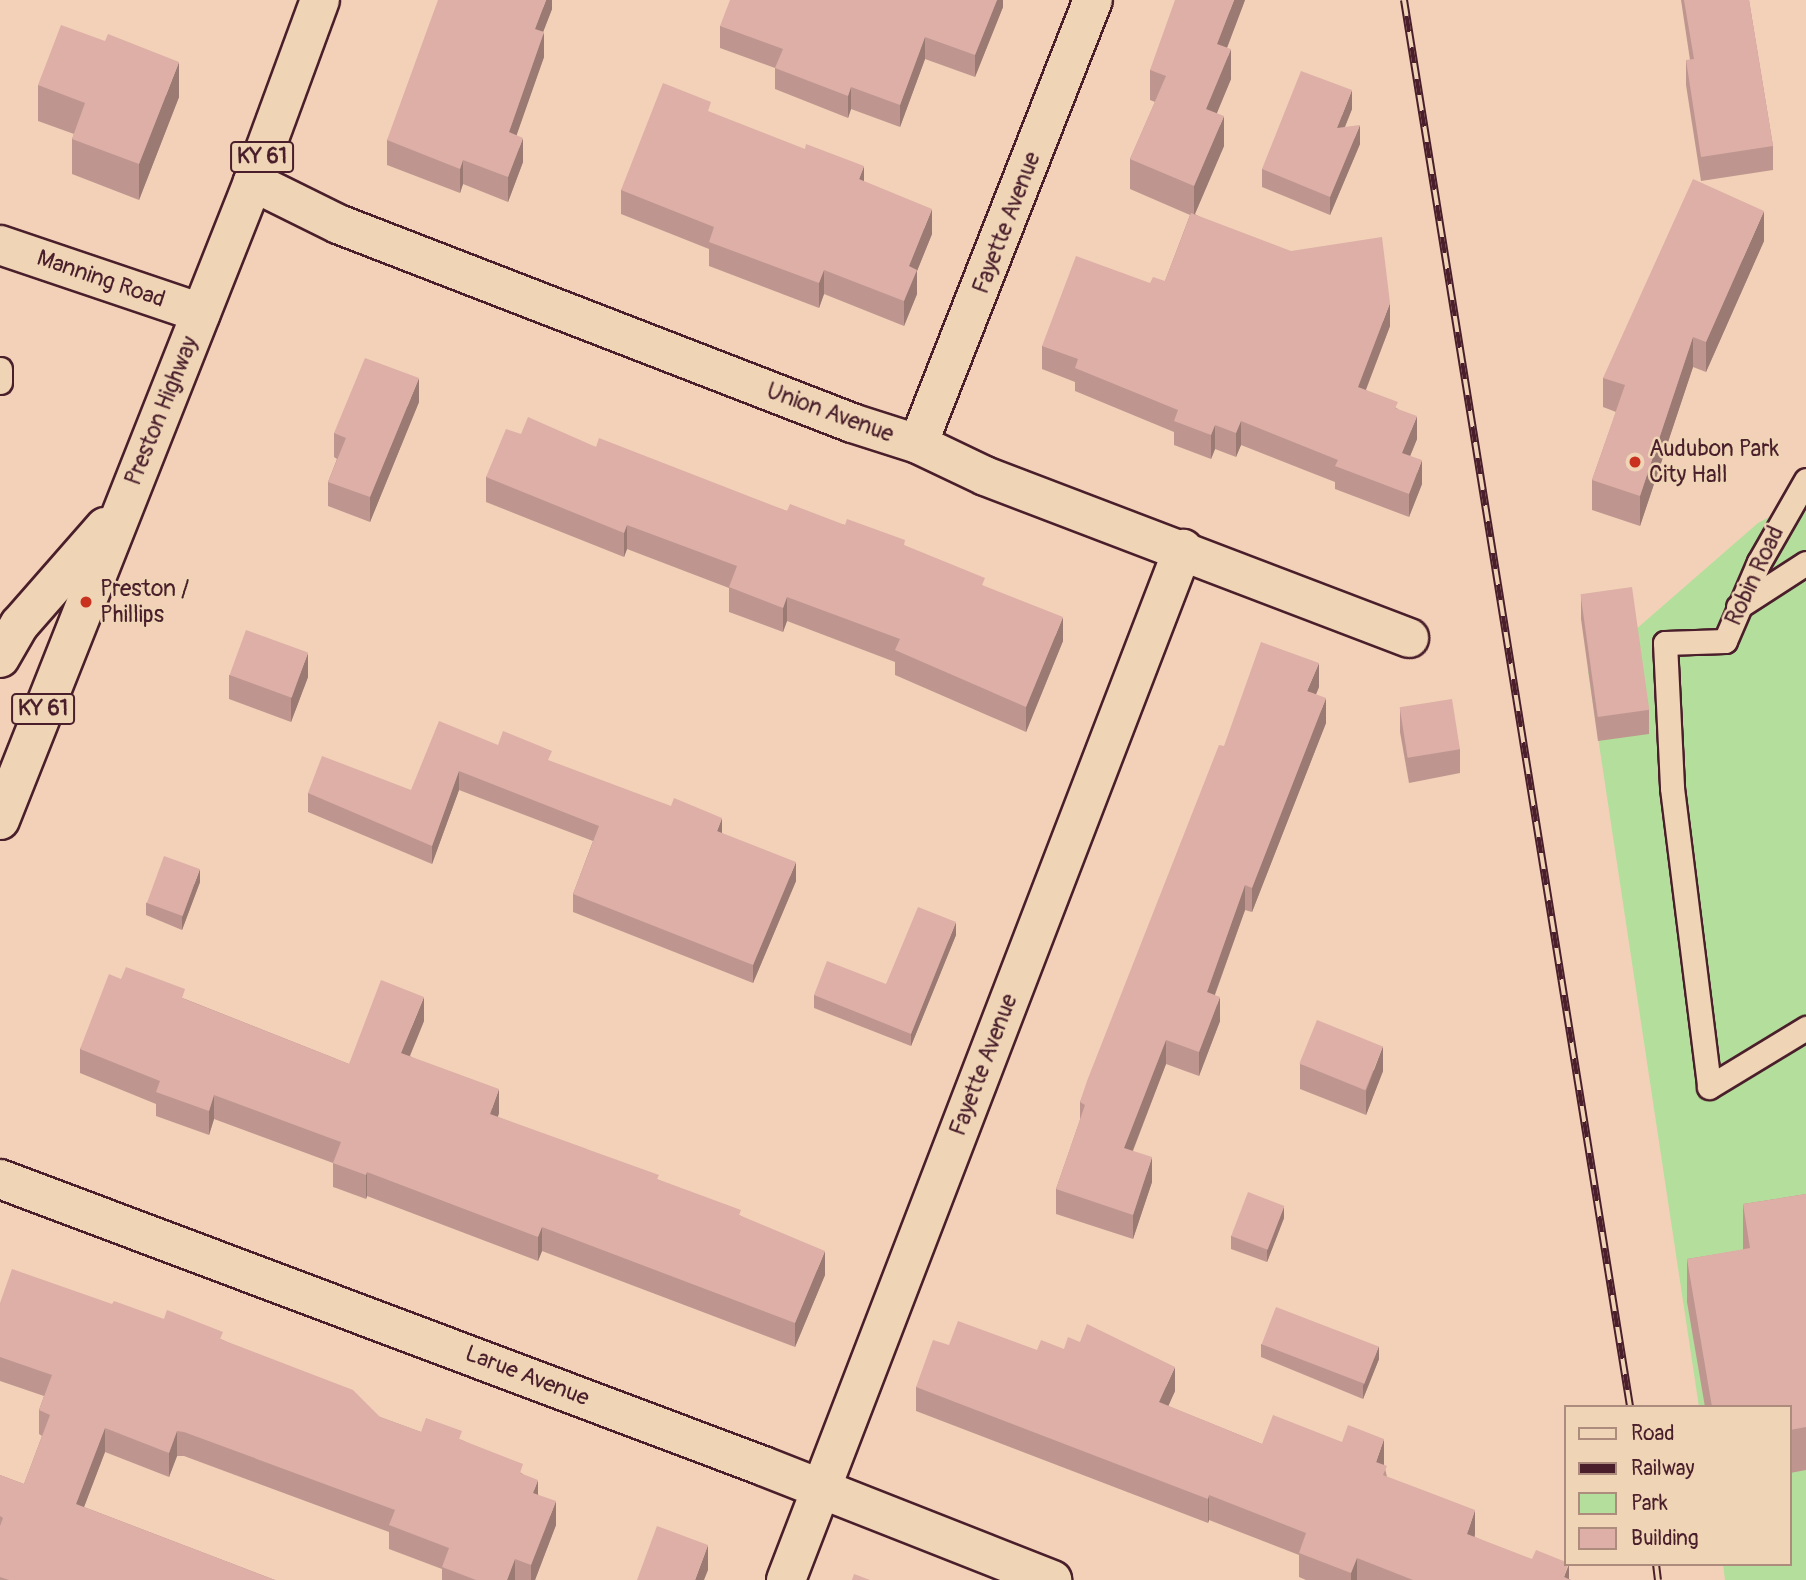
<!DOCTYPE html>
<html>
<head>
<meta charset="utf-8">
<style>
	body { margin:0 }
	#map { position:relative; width:1806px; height:1580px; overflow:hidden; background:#f2d1b8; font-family:Pangolin,sans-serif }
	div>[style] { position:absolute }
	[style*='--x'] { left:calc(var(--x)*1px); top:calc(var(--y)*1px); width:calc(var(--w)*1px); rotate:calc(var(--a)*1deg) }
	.green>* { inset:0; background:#b4de9b }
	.roads { filter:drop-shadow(2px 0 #4a1f2b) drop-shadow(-2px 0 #4a1f2b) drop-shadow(0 2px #4a1f2b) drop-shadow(0 -2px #4a1f2b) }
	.service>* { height:23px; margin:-11.5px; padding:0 11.5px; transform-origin:11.5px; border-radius:11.5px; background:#efd4b6 }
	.minor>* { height:38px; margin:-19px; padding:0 19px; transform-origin:19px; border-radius:19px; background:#efd4b6 }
	.primary>* { height:38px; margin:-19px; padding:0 19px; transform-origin:19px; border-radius:19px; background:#efd4b6 }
	.rail>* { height:8px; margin-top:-4px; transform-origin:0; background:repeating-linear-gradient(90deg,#efd4b6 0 16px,#4a1f2b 0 32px); box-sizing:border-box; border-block:2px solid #4a1f2b }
	.wall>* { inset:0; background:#be968f }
	.shaded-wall>* { inset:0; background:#9b7a74 }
	.building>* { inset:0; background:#ddafa6; transform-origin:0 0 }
	.dots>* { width:19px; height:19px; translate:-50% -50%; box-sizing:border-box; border:4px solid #efd4b6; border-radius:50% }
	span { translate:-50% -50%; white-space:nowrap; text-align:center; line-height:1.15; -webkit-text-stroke:5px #efd4b6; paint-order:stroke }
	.shield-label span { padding:2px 5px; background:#efd4b6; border:2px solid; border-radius:5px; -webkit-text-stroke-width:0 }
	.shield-label { font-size:21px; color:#4a1f2b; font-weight:700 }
	.street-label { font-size:23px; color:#4a1f2b }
	.poi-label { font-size:23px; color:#4a1f2b }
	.left { translate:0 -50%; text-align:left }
	.legend { position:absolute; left:1564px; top:1405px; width:228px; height:161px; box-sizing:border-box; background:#efd4b6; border:2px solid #ad8c7e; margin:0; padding:9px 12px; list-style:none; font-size:21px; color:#4a1f2b }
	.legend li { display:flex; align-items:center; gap:14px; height:35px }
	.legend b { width:35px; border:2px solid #ad8c7e }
</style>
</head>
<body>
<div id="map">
	<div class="green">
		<div style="clip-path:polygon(1806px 498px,1806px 1580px,1725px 1580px,1723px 1564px,1790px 1564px,1790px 1407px,1699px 1407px,1588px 671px,1758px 523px)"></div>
	</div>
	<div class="roads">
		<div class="service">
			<div style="--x:0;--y:369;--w:13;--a:90"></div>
			<div style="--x:1806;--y:480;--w:95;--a:119.8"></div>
			<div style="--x:1759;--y:562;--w:86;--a:113.3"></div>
			<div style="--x:1725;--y:641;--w:60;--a:178.1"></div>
			<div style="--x:1665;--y:643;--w:145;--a:87.2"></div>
			<div style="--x:1672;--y:788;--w:301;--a:82.9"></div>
			<div style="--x:1709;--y:1087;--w:114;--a:-31.3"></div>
			<div style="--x:1738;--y:607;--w:81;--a:-32.9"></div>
		</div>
		<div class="minor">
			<div style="--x:253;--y:182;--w:95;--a:26.3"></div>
			<div style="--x:338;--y:224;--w:551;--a:21.16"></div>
			<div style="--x:852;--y:423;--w:69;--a:17.7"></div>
			<div style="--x:918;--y:444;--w:74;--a:25.5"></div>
			<div style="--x:985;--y:476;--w:454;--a:20.9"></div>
			<div style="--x:0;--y:245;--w:212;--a:18.7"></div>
			<div style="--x:918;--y:444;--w:477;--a:-68.5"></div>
			<div style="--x:0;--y:1179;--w:815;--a:20.61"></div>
			<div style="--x:763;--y:1466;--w:311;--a:21.5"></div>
			<div style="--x:786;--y:1580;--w:1105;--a:-68.94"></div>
		</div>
		<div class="primary">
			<div style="--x:0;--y:658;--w:39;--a:-60"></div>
			<div style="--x:20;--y:624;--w:129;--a:-48.8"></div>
			<div style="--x:0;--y:820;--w:686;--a:-68.37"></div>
			<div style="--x:253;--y:182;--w:194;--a:-69.8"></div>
		</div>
	</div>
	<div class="rail">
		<div style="--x:1404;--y:0;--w:1425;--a:80.87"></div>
		<div style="--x:1656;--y:1564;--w:16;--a:83"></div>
	</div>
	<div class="wall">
		<div style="clip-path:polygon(552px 0,552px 9px,543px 32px,544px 57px,516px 135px,523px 162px,508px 202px,463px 184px,460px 193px,387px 165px,387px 140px)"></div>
		<div style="clip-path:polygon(1003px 0,1003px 7px,975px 77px,925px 59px,900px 127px,851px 109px,848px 118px,775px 89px,775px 68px,720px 48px,720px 26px)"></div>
		<div style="clip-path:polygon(1245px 0,1227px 48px,1231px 79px,1217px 113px,1224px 146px,1195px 214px,1390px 326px,1366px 390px,1398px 409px,1417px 439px,1410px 456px,1422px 484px,1409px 517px,1335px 489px,1335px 482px,1241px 445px,1236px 457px,1215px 449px,1211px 459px,1174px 445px,1174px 432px,1075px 391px,1075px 382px,1042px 369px,1042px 346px,1150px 283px,1165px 281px,1190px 215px,1130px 189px,1130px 159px,1155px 102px,1150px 100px,1150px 70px)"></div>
		<div style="clip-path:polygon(1681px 0,1749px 0,1773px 146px,1773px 170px,1701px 181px,1686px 85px,1686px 60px,1690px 60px)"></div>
		<div style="clip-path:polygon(38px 85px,179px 97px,139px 200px,72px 174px,72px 139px,74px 134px,38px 121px)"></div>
		<div style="clip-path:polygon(1352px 109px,1345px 127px,1360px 144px,1330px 215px,1262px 187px,1262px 169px)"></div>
		<div style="clip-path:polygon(711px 113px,864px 182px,932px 234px,917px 271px,917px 294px,904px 326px,824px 294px,819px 308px,709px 266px,709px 249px,621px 214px,621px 190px)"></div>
		<div style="clip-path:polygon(1764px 241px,1706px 372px,1693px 367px,1640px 526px,1592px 510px,1592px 480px,1616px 412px,1603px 407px,1603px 378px)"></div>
		<div style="clip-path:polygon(419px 402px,370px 522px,328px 506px,328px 482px,337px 459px,334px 457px,334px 433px)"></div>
		<div style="clip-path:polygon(521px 434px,596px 447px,787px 511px,845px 525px,905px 546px,985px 587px,1063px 641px,1026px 732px,895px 675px,895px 662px,787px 621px,783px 632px,729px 612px,729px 588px,627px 549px,624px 557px,486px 502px,486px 477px)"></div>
		<div style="clip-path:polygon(1581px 595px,1649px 710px,1649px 734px,1598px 741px,1581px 619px)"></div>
		<div style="clip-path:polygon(229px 675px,308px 677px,291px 722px,229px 699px)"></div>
		<div style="clip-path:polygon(1319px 687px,1316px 694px,1326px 723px,1252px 912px,1245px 910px,1215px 995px,1220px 1021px,1199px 1076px,1166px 1064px,1133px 1151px,1152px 1182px,1133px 1239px,1056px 1214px,1056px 1189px,1080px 1120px,1080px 1102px,1224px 746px)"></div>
		<div style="clip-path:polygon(1400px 708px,1460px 749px,1460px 773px,1409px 783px,1400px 732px)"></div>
		<div style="clip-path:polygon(498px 745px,552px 762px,722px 833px,796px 881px,753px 983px,573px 912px,573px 894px,593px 841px,459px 790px,432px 864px,308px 812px,308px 793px,411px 790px)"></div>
		<div style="clip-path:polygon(200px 882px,182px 930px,146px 915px,146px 903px)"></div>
		<div style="clip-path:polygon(956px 935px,911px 1046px,814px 1008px,814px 995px,886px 984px)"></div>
		<div style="clip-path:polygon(121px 979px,185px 999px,349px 1064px,424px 1021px,410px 1056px,499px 1113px,498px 1117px,659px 1180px,741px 1216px,825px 1275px,795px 1347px,542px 1251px,538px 1261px,367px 1196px,366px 1199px,333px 1187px,333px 1163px,214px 1119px,209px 1135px,156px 1116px,156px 1104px,80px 1073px,80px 1049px)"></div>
		<div style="clip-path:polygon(1300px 1064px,1383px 1071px,1366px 1115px,1300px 1089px)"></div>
		<div style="clip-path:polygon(1806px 1194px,1806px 1470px,1790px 1473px,1790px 1407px,1705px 1407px,1687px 1302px,1687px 1259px,1743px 1250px,1743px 1204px)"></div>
		<div style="clip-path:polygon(1284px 1218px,1267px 1262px,1231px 1249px,1231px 1236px)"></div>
		<div style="clip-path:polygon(0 1303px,112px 1304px,223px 1340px,380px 1417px,421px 1432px,462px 1440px,523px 1474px,538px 1494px,556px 1525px,535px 1580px,442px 1580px,442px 1569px,389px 1549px,389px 1532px,184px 1456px,177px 1456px,169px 1477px,105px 1452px,84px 1507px,275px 1580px,0 1580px,0 1475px,24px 1484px,42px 1436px,39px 1434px,39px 1410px,44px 1396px,0 1381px)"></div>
		<div style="clip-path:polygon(1080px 1342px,1175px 1391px,1168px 1406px,1262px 1444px,1384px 1464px,1387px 1477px,1475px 1534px,1475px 1537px,1571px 1580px,1306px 1580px,1299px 1577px,1299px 1555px,1209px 1520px,1208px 1523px,916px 1411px,916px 1387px,949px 1345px,1037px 1350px,1064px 1349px)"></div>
		<div style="clip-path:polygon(1261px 1344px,1379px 1359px,1363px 1399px,1261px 1357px)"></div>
	</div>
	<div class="shaded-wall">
		<div style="clip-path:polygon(546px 0,552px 0,552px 9px,535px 53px,535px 29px)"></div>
		<div style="clip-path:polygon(997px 0,1003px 0,1003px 7px,975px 77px,975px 55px)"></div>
		<div style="clip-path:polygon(1234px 0,1245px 0,1217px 74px,1217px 44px)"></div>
		<div style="clip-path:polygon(544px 32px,544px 57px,509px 157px,509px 132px)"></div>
		<div style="clip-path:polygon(925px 37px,925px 59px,900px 127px,900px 105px)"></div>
		<div style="clip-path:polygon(1231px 49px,1231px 79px,1206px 139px,1206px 109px)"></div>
		<div style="clip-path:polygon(179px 62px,179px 97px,139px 200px,139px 164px)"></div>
		<div style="clip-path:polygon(851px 87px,851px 109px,848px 118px,848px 96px)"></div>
		<div style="clip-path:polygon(1352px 90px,1352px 109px,1337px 146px,1337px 128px)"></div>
		<div style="clip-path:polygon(1224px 116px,1224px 146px,1194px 216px,1194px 186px)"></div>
		<div style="clip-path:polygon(1360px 125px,1360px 144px,1330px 215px,1330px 197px)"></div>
		<div style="clip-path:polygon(523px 138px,523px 162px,508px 202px,508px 177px)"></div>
		<div style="clip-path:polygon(463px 160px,463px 184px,460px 193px,460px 169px)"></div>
		<div style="clip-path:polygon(864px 166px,864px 190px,859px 179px)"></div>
		<div style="clip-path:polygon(932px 209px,932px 234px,917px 271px,917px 294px,904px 326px,904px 301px,909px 266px)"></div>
		<div style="clip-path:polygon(1764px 211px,1764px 241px,1706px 372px,1706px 342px)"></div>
		<div style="clip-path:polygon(824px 270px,824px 294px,819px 308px,819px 283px)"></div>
		<div style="clip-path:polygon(1390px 303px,1390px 326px,1358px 410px,1358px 387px)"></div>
		<div style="clip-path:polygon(1693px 337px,1693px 367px,1640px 526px,1640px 496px)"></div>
		<div style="clip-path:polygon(419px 378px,419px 402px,370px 522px,370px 497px)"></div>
		<div style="clip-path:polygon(1417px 416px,1417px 439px,1402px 476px,1402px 453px)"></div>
		<div style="clip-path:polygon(1241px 421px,1241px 445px,1236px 457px,1236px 433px)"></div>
		<div style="clip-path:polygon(1215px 425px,1215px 449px,1211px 459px,1211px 435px)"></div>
		<div style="clip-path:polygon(1422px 460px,1422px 484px,1409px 517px,1409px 494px)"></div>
		<div style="clip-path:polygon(627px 525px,627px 549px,624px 557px,624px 533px)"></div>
		<div style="clip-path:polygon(787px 597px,787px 621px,783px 632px,783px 608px)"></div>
		<div style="clip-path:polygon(1063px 617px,1063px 641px,1026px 732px,1026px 707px)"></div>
		<div style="clip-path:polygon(308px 653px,308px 677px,291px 722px,291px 697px)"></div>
		<div style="clip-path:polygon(1319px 663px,1319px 687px,1307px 716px,1307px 691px)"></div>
		<div style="clip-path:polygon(1326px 698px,1326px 723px,1252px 912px,1252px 888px)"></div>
		<div style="clip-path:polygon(459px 771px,459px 790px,432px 864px,432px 846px)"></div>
		<div style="clip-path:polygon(722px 818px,722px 837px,717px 831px)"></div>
		<div style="clip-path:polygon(796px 862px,796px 881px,753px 983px,753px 965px)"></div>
		<div style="clip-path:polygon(200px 869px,200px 882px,182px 930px,182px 917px)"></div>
		<div style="clip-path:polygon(1245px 885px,1245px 910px,1207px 1016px,1207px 992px)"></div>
		<div style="clip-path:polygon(956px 922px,956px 935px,911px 1046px,911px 1034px)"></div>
		<div style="clip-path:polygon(424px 997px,424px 1021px,401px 1077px,401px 1053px)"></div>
		<div style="clip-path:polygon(1220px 997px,1220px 1021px,1199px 1076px,1199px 1052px)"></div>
		<div style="clip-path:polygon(1166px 1040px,1166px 1064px,1124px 1173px,1124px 1148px)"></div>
		<div style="clip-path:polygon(1383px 1046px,1383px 1071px,1366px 1115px,1366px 1091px)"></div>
		<div style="clip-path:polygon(499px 1089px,499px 1113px,490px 1138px,490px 1114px)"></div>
		<div style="clip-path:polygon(214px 1095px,214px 1119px,209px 1135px,209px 1111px)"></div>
		<div style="clip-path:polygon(1152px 1157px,1152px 1182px,1133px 1239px,1133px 1215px)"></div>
		<div style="clip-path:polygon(367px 1172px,367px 1196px,366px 1199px,366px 1175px)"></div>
		<div style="clip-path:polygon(1284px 1206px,1284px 1218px,1267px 1262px,1267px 1250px)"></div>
		<div style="clip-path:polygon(542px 1227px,542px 1251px,538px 1261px,538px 1237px)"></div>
		<div style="clip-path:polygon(825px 1251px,825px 1275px,795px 1347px,795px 1323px)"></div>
		<div style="clip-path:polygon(1379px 1346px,1379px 1359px,1363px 1399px,1363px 1386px)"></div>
		<div style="clip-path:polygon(1175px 1367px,1175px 1391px,1159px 1427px,1159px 1402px)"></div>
		<div style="clip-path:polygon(105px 1428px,105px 1452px,76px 1528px,76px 1504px)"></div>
		<div style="clip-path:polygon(177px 1431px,177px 1456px,169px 1477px,169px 1453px)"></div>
		<div style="clip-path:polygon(1384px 1439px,1384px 1464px,1376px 1486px,1376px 1462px)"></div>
		<div style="clip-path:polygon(538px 1480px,538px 1504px,533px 1493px)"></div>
		<div style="clip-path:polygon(1209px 1495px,1209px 1520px,1208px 1523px,1208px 1499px)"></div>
		<div style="clip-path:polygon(556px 1501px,556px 1525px,535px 1580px,531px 1580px,531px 1565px)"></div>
		<div style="clip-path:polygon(1475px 1510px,1475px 1534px,1467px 1558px,1467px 1534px)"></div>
		<div style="clip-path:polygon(708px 1545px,708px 1570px,704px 1580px,695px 1580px)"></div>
		<div style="clip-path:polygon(1357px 1558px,1357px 1580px,1351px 1580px,1351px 1573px)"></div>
		<div style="clip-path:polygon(515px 1559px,515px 1580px,507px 1580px)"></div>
		<div style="clip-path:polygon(1569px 1564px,1569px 1580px,1564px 1577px)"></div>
	</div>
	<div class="building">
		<div style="clip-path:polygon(438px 0,546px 0,535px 29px,544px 32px,509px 132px,523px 138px,508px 177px,463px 160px,460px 169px,387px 140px)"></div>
		<div style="clip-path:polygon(730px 0,997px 0,975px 55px,925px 37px,900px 105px,851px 87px,848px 96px,775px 68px,783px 49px,720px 26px)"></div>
		<div style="clip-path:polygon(1175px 0,1234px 0,1217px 44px,1231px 49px,1206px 109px,1224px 116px,1194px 186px,1130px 159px,1166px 76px,1150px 70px)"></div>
		<div style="clip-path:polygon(1684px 0,1749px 0,1773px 146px,1701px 157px,1686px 60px,1694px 59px)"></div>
		<div style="clip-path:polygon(61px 25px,105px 41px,108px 34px,179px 62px,139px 164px,72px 139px,85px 103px,38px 85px)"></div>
		<div style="clip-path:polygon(1301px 71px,1352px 90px,1337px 128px,1360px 125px,1330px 197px,1262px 169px)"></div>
		<div style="clip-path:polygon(663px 83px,711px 102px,708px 111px,805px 149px,806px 144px,864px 166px,859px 179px,932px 209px,909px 266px,917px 270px,904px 301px,824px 270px,819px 283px,709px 242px,714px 227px,621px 190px)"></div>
		<div style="clip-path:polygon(1693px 179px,1764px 211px,1706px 342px,1693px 337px,1640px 496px,1592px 480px,1625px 385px,1603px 378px)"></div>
		<div style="clip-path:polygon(1191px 213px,1291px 251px,1382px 237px,1390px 303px,1358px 387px,1398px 402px,1395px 408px,1417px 416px,1402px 453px,1422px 460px,1409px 494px,1335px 466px,1338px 460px,1241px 421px,1236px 433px,1215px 425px,1211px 435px,1174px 421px,1178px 410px,1075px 368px,1078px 359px,1042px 346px,1076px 256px,1150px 283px,1153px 277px,1165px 281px)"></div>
		<div style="clip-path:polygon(365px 358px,419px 378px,370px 497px,328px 482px,346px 438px,334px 433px)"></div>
		<div style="clip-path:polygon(528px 417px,596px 447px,599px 438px,787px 511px,790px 504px,845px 525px,847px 519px,905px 540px,904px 545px,985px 578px,982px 585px,1063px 617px,1026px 707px,895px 650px,900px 639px,787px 597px,783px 608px,729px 587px,737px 566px,627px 525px,624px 533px,486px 477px,506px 429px,521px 434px)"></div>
		<div style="left:1632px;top:587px;width:124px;height:52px;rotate:82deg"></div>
		<div style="left:246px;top:630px;width:66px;height:48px;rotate:20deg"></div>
		<div style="clip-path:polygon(1261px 642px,1319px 663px,1307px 691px,1326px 698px,1252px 888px,1245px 885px,1207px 992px,1220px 997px,1199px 1052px,1166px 1040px,1124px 1148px,1152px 1157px,1133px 1215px,1056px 1189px,1085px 1105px,1080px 1102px,1087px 1081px,1219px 745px,1224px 746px)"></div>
		<div style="left:1452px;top:699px;width:51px;height:53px;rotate:81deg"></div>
		<div style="clip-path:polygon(439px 721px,498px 745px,503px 731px,552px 751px,548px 760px,671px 806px,674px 798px,722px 818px,717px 831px,796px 862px,753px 965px,573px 894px,599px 826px,459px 771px,432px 846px,308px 793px,322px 756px,411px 790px)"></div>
		<div style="left:164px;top:856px;width:38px;height:50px;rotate:20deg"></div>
		<div style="clip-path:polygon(918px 907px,956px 922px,911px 1034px,814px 995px,827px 961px,886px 984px)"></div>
		<div style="clip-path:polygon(126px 967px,185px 989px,182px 998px,349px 1064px,381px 980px,424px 997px,401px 1053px,499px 1089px,490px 1114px,659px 1175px,657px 1179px,741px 1210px,739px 1215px,825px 1251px,795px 1323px,542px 1227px,538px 1237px,367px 1172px,366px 1175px,333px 1163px,341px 1142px,214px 1095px,209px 1111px,156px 1092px,160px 1081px,80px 1049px,109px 974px,121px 979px)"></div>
		<div style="left:1317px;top:1020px;width:71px;height:47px;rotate:22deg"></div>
		<div style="left:1248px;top:1192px;width:39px;height:47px;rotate:21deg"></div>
		<div style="clip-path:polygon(1806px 1194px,1806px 1427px,1790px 1430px,1790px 1407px,1712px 1407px,1687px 1259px,1750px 1248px,1743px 1204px)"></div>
		<div style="clip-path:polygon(12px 1269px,112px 1304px,114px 1301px,164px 1319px,167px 1310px,223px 1332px,220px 1339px,353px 1390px,380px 1417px,421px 1432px,426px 1418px,462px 1431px,459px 1439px,523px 1464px,520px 1473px,538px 1480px,533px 1493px,556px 1501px,531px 1565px,515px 1559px,507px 1580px,476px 1580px,442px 1567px,449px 1548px,389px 1525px,395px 1510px,184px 1432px,177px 1431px,169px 1453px,105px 1428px,76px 1504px,275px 1580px,9px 1580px,0 1577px,0 1526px,3px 1518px,0 1516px,0 1475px,24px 1484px,50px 1415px,39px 1410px,52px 1375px,0 1357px,0 1303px)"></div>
		<div style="left:1276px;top:1307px;width:110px;height:40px;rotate:21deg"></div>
		<div style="clip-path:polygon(958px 1321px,1037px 1350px,1041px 1340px,1064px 1349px,1068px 1337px,1080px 1342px,1087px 1324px,1175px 1367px,1159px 1402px,1262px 1444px,1273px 1415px,1342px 1442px,1348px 1425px,1384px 1439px,1376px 1462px,1387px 1466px,1383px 1475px,1475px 1510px,1467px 1534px,1532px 1559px,1536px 1550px,1566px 1562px,1566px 1564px,1568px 1564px,1564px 1577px,1571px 1580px,1413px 1580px,1357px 1558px,1351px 1573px,1299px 1553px,1306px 1533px,1209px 1495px,1208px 1499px,916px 1387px,933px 1340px,949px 1345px)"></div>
		<div style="clip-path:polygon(657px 1526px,708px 1545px,695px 1580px,637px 1580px)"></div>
		<div style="clip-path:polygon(854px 1574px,870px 1580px,852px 1580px)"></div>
	</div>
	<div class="dots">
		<div style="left:1635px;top:462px;background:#c8321e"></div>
		<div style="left:86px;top:602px;background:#c8321e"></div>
	</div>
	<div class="shield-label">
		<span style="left:262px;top:157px">KY 61</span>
		<span style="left:43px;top:709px">KY 61</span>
	</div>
	<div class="street-label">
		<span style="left:1007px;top:223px;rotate:-69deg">Fayette Avenue</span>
		<span style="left:101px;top:279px;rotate:19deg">Manning Road</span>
		<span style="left:162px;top:411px;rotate:-68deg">Preston Highway</span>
		<span style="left:830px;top:413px;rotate:20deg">Union Avenue</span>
		<span style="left:1755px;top:576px;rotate:-65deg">Robin Road</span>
		<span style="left:984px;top:1065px;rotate:-69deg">Fayette Avenue</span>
		<span style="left:527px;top:1376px;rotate:21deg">Larue Avenue</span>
	</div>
	<div class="poi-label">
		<span class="left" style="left:1649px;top:462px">Audubon Park<br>City Hall</span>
		<span class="left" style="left:100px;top:602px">Preston /<br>Phillips</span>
	</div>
	<ul class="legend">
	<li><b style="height:9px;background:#efd4b6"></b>Road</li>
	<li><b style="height:9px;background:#4a1f2b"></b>Railway</li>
	<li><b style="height:19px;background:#b4de9b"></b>Park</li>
	<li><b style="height:19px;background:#ddafa6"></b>Building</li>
	</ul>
</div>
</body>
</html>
